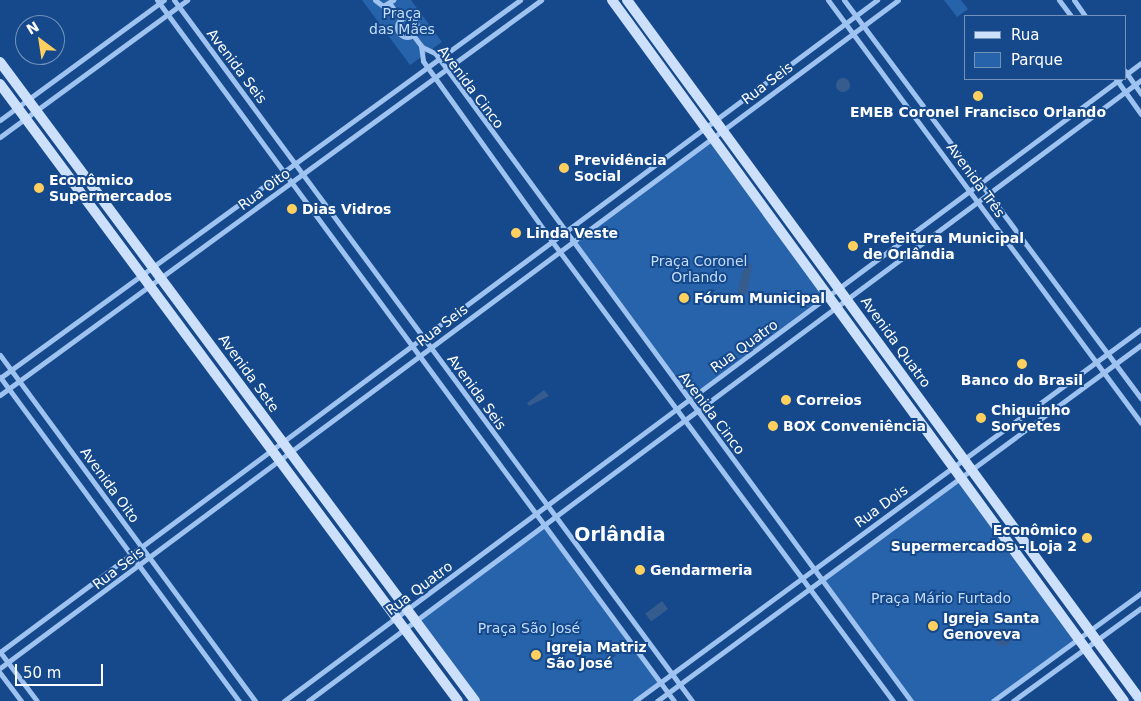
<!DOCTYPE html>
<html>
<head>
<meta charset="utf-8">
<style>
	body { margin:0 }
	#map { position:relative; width:1141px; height:701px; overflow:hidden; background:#15498c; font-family:"DejaVu Sans",sans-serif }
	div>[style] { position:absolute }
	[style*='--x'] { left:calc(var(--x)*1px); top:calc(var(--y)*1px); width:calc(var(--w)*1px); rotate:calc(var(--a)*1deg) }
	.green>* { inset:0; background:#2763ab; transform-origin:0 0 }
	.water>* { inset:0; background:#365c8e; transform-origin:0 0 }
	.round { border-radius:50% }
	.street>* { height:5px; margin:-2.5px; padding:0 2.5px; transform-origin:2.5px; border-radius:2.5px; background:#9ec3f0 }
	.street>.ring { margin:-2.5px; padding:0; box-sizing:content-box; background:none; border:5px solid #9ec3f0; border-radius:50% }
	.secondary>* { height:10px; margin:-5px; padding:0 5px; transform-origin:5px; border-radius:5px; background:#cce0fb }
	.dots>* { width:14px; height:14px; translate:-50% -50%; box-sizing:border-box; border:2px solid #15498c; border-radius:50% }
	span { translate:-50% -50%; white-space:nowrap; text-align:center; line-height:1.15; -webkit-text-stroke:4px #15498c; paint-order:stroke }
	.park-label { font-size:14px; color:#c4ddfb }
	.street-label { font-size:14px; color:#fff }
	.poi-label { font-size:14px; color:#fff; font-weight:700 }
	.left { translate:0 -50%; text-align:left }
	.right { translate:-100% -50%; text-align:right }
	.district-label { font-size:19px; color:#fff; font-weight:700 }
	.legend { position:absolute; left:964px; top:15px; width:162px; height:65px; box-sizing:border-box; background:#15498c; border:1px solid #7392ba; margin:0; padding:6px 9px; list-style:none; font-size:15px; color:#fff }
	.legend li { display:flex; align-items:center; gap:10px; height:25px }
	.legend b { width:25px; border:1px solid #7392ba }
	.north { position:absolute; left:15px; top:15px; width:50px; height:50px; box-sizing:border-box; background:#15498c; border:1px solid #7392ba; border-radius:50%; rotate:329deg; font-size:14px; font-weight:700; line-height:20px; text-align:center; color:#fff }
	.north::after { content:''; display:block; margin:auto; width:18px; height:22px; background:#ffd05d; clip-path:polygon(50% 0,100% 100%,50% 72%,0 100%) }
	.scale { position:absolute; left:15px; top:664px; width:88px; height:22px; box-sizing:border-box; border:2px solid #fff; border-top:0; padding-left:6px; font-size:15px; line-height:18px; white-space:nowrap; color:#fff; -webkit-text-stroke:4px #15498c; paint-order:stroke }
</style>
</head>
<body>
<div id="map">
	<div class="green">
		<div style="clip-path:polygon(362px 0,411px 0,442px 42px,410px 65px)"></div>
		<div style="clip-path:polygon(944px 0,961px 0,968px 9px,957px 17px)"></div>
		<div style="left:711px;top:139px;width:197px;height:174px;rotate:53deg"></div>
		<div style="clip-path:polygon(960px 479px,1077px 640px,992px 701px,912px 701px,822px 580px)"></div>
		<div style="clip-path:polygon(543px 526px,660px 682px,635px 701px,475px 701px,416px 621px)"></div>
	</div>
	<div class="water">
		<div class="round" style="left:836px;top:78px;width:14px;height:14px"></div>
		<div style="clip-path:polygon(752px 264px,747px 293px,741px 297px,738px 292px,742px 272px,747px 265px)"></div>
		<div style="clip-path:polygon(544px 390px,549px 396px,529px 406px,527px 403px)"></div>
		<div style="left:662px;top:601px;width:10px;height:21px;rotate:53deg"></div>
		<div class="round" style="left:994px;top:628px;width:18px;height:18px"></div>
	</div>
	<div class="street">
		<div style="--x:157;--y:0;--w:871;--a:53.59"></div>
		<div style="--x:174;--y:0;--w:872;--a:53.54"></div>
		<div style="--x:375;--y:0;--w:10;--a:37"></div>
		<div style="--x:383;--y:6;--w:12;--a:-31"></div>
		<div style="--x:828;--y:0;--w:526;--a:53.5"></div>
		<div style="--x:844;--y:0;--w:497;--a:53.3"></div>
		<div style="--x:1059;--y:0;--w:20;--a:53"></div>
		<div style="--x:1074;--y:0;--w:19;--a:55"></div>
		<div style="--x:390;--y:4;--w:19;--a:54"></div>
		<div class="ring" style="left:397px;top:17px;width:15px;height:15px"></div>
		<div style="--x:413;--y:35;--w:15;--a:53"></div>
		<div style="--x:422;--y:47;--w:14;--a:25"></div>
		<div style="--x:435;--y:53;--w:804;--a:53.7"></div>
		<div style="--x:421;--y:46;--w:15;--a:82"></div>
		<div style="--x:423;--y:61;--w:220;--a:54.4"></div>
		<div style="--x:551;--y:240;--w:574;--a:53.43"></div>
		<div style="--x:1125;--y:71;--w:28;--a:55"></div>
		<div style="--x:1125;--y:75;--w:20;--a:-37"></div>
		<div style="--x:1116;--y:79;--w:43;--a:54.5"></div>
		<div style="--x:0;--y:120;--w:203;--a:-36.2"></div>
		<div style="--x:0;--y:137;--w:232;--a:-36.2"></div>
		<div style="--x:0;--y:355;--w:430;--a:53.6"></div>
		<div style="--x:0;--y:377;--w:403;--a:53.6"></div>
		<div style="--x:0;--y:378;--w:643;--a:-36.01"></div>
		<div style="--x:0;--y:395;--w:670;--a:-36.13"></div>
		<div style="--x:0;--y:652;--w:1093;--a:-36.63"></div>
		<div style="--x:0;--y:652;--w:61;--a:52.9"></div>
		<div style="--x:0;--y:668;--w:1119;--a:-36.64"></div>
		<div style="--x:0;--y:673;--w:35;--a:53"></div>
		<div style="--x:284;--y:701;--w:1042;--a:-36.65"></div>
		<div style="--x:308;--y:701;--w:1039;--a:-36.7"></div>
		<div style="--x:635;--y:701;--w:628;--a:-36.32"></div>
		<div style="--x:657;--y:701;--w:601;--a:-36.34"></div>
		<div style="--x:993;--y:701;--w:183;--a:-36.1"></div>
		<div style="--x:1013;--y:701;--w:158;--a:-36"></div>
	</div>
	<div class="secondary">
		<div style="--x:612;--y:0;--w:868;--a:53.86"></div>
		<div style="--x:627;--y:0;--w:869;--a:53.75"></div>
		<div style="--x:0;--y:62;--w:796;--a:53.37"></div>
		<div style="--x:0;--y:84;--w:768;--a:53.41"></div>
	</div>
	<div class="dots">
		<div style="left:978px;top:96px;background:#ffd05d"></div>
		<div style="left:564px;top:168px;background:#ffd05d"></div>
		<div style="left:39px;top:188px;background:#ffd05d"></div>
		<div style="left:292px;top:209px;background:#ffd05d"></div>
		<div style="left:516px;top:233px;background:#ffd05d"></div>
		<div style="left:853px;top:246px;background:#ffd05d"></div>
		<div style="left:684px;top:298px;background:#ffd05d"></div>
		<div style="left:1022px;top:364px;background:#ffd05d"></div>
		<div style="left:786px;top:400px;background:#ffd05d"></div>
		<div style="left:981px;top:418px;background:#ffd05d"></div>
		<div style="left:773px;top:426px;background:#ffd05d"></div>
		<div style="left:1087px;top:538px;background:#ffd05d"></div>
		<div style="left:640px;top:570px;background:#ffd05d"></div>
		<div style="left:933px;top:626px;background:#ffd05d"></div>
		<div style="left:536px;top:655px;background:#ffd05d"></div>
	</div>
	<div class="park-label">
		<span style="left:402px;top:21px">Praça<br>das Mães</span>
		<span style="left:699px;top:269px">Praça Coronel<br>Orlando</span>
		<span style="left:941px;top:598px">Praça Mário Furtado</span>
		<span style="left:529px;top:628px">Praça São José</span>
	</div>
	<div class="street-label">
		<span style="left:237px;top:66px;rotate:53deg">Avenida Seis</span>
		<span style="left:767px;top:83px;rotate:-37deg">Rua Seis</span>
		<span style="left:471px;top:87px;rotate:53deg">Avenida Cinco</span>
		<span style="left:976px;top:180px;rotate:54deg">Avenida Três</span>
		<span style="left:264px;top:189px;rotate:-36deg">Rua Oito</span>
		<span style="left:442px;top:325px;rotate:-37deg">Rua Seis</span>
		<span style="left:896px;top:342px;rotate:54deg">Avenida Quatro</span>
		<span style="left:744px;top:346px;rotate:-36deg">Rua Quatro</span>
		<span style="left:249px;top:373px;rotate:54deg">Avenida Sete</span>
		<span style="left:477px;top:392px;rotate:54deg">Avenida Seis</span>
		<span style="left:712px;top:413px;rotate:53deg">Avenida Cinco</span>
		<span style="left:110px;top:485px;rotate:54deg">Avenida Oito</span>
		<span style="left:881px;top:506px;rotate:-36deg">Rua Dois</span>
		<span style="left:118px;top:568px;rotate:-37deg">Rua Seis</span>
		<span style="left:419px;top:588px;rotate:-37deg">Rua Quatro</span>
	</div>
	<div class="poi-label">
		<span style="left:978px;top:112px">EMEB Coronel Francisco Orlando</span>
		<span class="left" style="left:574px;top:168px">Previdência<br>Social</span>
		<span class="left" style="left:49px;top:188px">Econômico<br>Supermercados</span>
		<span class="left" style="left:302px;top:209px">Dias Vidros</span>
		<span class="left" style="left:526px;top:233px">Linda Veste</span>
		<span class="left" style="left:863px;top:246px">Prefeitura Municipal<br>de Orlândia</span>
		<span class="left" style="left:694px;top:298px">Fórum Municipal</span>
		<span style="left:1022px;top:380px">Banco do Brasil</span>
		<span class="left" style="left:796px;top:400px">Correios</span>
		<span class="left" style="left:991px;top:418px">Chiquinho<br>Sorvetes</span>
		<span class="left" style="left:783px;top:426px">BOX Conveniência</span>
		<span class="right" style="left:1077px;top:538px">Econômico<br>Supermercados - Loja 2</span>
		<span class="left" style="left:650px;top:570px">Gendarmeria</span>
		<span class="left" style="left:943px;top:626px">Igreja Santa<br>Genoveva</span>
		<span class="left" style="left:546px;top:655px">Igreja Matriz<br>São José</span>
	</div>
	<div class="district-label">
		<span style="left:620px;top:535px">Orlândia</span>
	</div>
	<ul class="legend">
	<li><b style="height:6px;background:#cce0fb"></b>Rua</li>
	<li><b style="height:14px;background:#2763ab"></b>Parque</li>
	</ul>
	<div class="north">N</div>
	<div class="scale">50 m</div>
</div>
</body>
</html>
